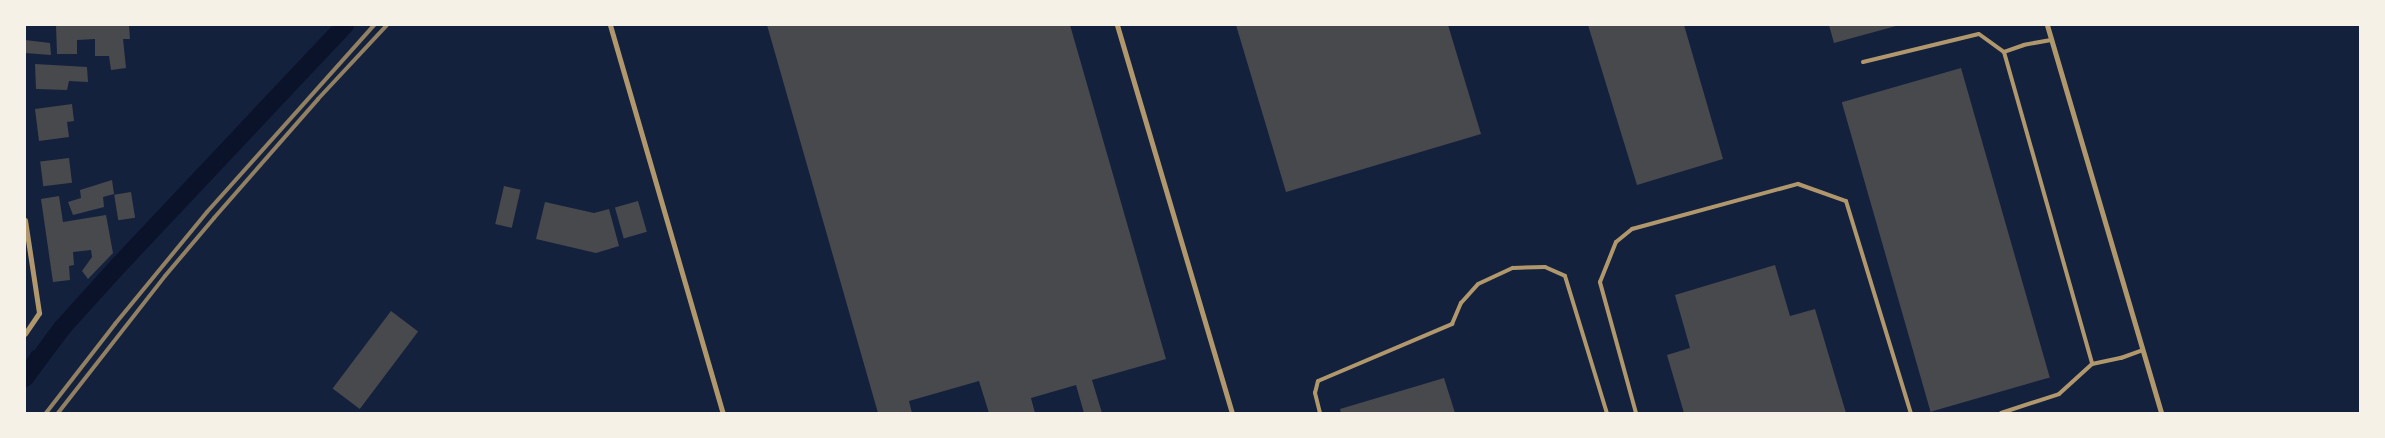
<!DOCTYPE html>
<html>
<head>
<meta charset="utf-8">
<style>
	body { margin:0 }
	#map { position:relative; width:2385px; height:438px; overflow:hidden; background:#14213d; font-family:"Zilla Slab",serif }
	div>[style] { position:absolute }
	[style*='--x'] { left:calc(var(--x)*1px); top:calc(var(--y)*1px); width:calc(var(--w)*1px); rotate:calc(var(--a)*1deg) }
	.water>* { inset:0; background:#0b132b }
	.canal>* { height:18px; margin:-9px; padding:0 9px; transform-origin:9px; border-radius:9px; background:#0b132b }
	.building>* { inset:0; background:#48494c; transform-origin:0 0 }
	.service>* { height:4px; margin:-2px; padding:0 2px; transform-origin:2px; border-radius:2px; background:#b1986c }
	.minor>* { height:5px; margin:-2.5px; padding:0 2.5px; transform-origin:2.5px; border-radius:2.5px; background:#b1986c }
	.rail>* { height:4px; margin:-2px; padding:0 2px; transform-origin:2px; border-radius:2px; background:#918062 }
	span { translate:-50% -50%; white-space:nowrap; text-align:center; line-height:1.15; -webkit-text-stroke:4.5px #f6f1e7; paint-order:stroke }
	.frame { position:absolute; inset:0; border:26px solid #f6f1e7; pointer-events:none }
</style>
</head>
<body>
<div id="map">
	<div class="water">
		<div style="clip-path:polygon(40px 348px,47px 354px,25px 387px,25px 362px,32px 351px)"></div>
	</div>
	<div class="canal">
		<div style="--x:25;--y:378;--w:62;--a:-53.5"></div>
		<div style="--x:62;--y:328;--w:85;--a:-47.9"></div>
		<div style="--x:119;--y:265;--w:330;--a:-46.7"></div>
	</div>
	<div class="building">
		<div style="clip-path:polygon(56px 25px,129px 25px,130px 39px,123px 39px,126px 68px,111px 70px,109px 56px,95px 56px,95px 39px,77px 40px,77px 54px,57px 54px)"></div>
		<div style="clip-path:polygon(767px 25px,1070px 25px,1166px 359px,1092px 380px,1102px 413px,1084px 413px,1076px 385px,1031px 398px,1035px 413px,989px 413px,979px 381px,909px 401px,912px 413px,878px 413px)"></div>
		<div style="clip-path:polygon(1236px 25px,1448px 25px,1481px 134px,1286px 192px)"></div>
		<div style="clip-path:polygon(1588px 25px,1684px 25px,1723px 159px,1637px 185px)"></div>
		<div style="clip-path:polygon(1829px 25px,1896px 25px,1896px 26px,1834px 43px)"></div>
		<div style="clip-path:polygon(25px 40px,50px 43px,51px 55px,25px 53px)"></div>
		<div style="clip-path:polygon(35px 64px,87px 67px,88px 82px,69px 81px,67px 90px,36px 89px)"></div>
		<div style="left:1961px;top:68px;width:322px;height:124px;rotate:74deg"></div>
		<div style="clip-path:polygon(72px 104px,74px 121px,67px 122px,69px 137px,39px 141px,35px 109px)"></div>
		<div style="left:69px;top:158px;width:25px;height:29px;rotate:83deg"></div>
		<div style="clip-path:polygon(112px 180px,114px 194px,103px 197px,104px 207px,73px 215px,68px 202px,81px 198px,80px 190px)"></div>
		<div style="left:504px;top:186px;width:17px;height:39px;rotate:13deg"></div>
		<div style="left:131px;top:192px;width:26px;height:17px;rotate:81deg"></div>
		<div style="clip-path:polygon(59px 196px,63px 222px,106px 215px,113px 253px,88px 279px,82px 271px,92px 257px,91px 250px,73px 252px,74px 265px,69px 266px,70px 280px,53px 282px,41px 199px)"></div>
		<div style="left:638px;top:201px;width:32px;height:24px;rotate:74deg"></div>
		<div style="clip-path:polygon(545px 202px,594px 213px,609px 209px,619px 246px,596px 253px,536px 239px)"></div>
		<div style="clip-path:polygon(1775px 265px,1790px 316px,1815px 309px,1846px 413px,1684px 413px,1667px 355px,1690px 348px,1675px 295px)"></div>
		<div style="left:391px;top:311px;width:34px;height:97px;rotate:37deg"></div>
		<div style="clip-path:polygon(1444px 378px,1455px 413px,1341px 413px,1340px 409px)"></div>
	</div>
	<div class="service">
		<div style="--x:2051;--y:40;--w:27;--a:170"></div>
		<div style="--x:2024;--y:45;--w:21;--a:161"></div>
		<div style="--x:2004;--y:52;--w:324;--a:74.2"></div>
		<div style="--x:2092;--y:364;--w:30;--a:-12"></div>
		<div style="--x:2121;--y:358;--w:23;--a:-20"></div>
		<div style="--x:1863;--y:62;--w:119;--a:-13.6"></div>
		<div style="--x:1979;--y:34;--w:31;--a:36"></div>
		<div style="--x:1320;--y:413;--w:21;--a:-104"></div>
		<div style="--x:1315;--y:393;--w:12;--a:-76"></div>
		<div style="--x:1318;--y:381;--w:146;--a:-23"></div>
		<div style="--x:1452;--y:324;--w:23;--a:-67"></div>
		<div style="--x:1461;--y:303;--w:25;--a:-48"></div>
		<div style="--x:1478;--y:284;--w:38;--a:-25"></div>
		<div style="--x:1513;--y:268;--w:32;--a:-2"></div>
		<div style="--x:1545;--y:267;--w:22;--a:24"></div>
		<div style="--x:1565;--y:276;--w:143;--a:73"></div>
		<div style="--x:1636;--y:413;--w:136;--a:-105.4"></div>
		<div style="--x:1600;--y:282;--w:43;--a:-68.2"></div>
		<div style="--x:1616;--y:242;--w:21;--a:-39"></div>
		<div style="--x:1632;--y:229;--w:172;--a:-15.2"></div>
		<div style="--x:1798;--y:184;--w:51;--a:19.5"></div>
		<div style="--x:1846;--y:201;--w:222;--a:73"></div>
		<div style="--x:2001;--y:413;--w:61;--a:-18.1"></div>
		<div style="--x:2059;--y:394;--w:45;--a:-42.3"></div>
	</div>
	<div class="minor">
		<div style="--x:610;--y:25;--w:404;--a:73.8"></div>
		<div style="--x:1117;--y:25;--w:405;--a:73.5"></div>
		<div style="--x:2047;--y:25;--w:404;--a:73.6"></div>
		<div style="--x:25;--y:220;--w:94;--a:81.4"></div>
		<div style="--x:39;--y:313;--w:25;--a:124"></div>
	</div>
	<div class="rail">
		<div style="--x:46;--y:413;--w:113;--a:-52.2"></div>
		<div style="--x:115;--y:324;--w:145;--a:-50.6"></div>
		<div style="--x:207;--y:212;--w:251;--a:-48.2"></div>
		<div style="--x:58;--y:413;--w:174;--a:-52"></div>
		<div style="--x:165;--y:276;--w:76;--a:-49.8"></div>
		<div style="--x:214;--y:218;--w:158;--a:-48.8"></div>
		<div style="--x:318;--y:99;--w:101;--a:-47"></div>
	</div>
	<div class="frame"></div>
</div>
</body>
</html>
